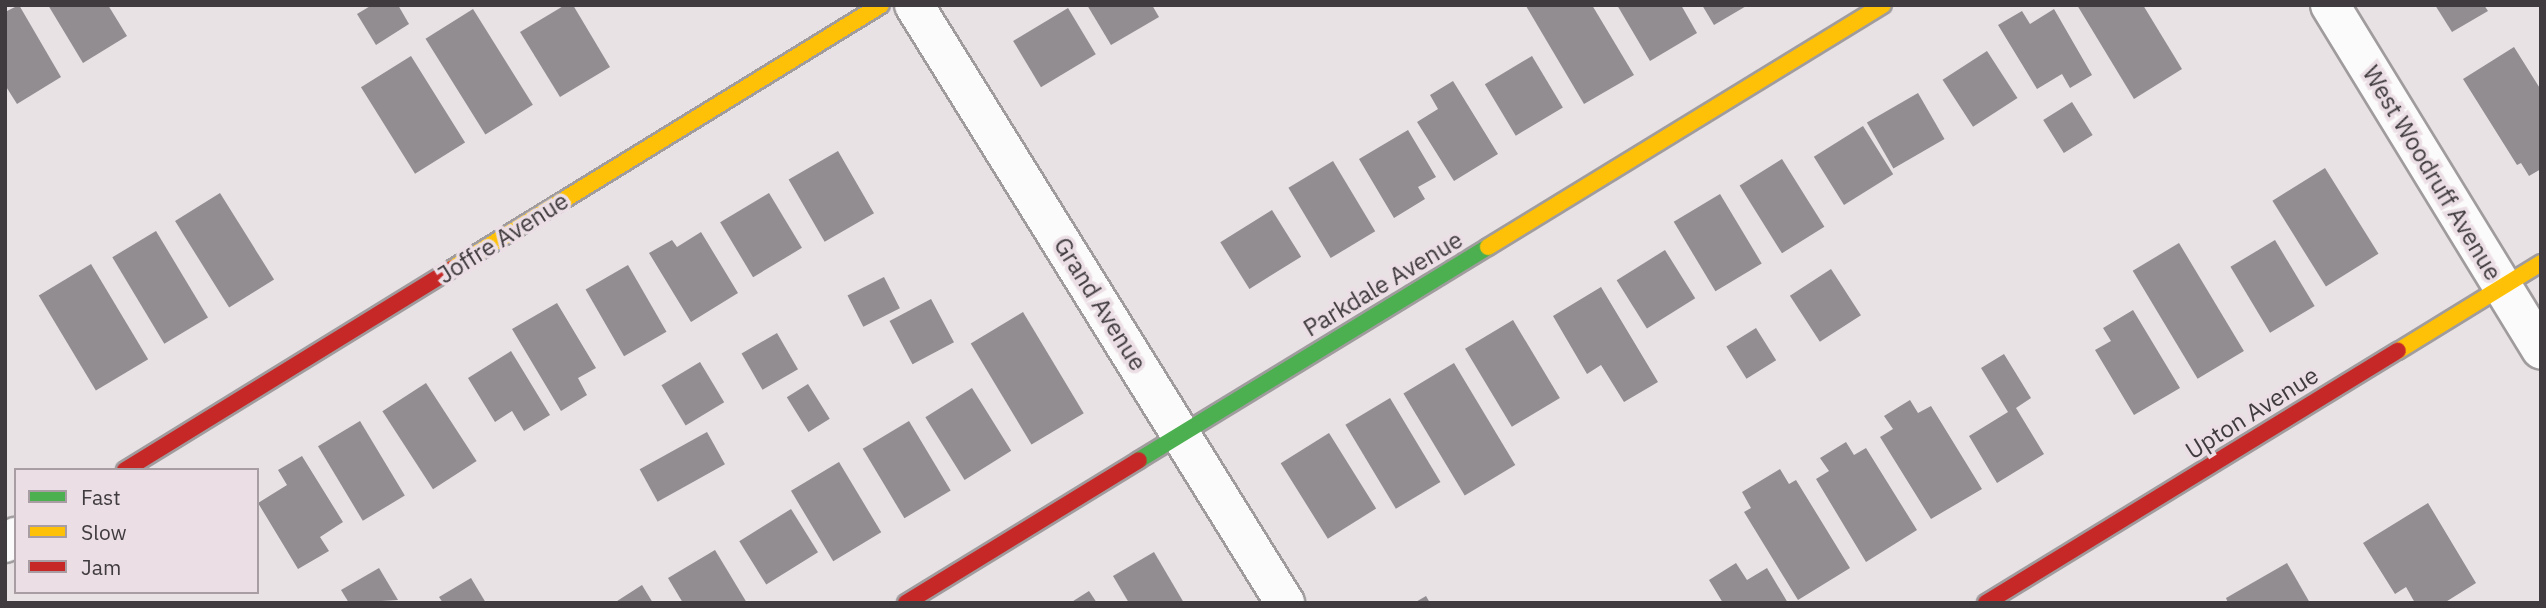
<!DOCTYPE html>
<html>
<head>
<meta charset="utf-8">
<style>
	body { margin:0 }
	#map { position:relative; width:2546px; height:608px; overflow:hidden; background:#e8e2e5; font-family:"IBM Plex Sans",sans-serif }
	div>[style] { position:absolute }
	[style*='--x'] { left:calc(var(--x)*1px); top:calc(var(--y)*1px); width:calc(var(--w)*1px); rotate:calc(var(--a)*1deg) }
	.building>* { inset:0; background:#918d90; transform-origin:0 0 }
	.roads { filter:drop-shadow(2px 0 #a09c9e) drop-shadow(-2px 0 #a09c9e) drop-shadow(0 2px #a09c9e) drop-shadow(0 -2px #a09c9e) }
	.street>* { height:38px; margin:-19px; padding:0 19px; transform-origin:19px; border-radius:19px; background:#fcfbfb }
	.fast>* { height:16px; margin:-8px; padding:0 8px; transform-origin:8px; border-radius:8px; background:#4caf50 }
	.slow>* { height:16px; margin:-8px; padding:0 8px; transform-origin:8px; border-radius:8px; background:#ffc107 }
	.jam>* { height:16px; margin:-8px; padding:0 8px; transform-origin:8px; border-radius:8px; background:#c62828 }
	span { translate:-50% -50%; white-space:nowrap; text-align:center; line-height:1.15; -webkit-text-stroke:7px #ebdfe5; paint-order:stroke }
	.street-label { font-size:24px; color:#403b3e }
	.frame { position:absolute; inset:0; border:7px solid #403b3e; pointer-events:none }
	.legend { position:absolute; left:14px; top:468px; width:245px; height:126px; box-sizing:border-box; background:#ebdfe5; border:2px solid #a79da2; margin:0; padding:9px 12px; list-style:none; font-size:21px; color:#403b3e }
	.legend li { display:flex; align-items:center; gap:14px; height:35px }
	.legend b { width:35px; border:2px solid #a79da2 }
</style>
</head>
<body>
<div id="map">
	<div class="building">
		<div style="clip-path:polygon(19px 5px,61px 77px,17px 104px,5px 85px,5px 12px)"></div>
		<div style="clip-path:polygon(48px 5px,108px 5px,127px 36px,83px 63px)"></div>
		<div style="clip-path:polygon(372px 5px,398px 5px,409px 24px,376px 45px,357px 14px)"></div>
		<div style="clip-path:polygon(565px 5px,573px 5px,610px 67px,560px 97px,520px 32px)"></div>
		<div style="clip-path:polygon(1087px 5px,1152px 5px,1159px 17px,1111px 45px)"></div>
		<div style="clip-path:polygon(1592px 5px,1634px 75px,1584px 104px,1526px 6px)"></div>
		<div style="clip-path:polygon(1617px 5px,1681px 5px,1697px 33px,1650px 61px)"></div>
		<div style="clip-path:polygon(1702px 5px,1748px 5px,1714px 25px)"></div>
		<div style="clip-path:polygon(2077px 5px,2143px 5px,2182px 69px,2134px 99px)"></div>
		<div style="clip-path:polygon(2435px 5px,2484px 5px,2488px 11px,2452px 32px)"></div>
		<div style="left:1068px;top:8px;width:54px;height:64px;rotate:59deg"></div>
		<div style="left:473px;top:9px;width:113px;height:56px;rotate:58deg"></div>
		<div style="clip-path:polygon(2054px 9px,2092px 75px,2070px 88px,2062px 74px,2037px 89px,1998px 25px,2022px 11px,2030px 24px)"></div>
		<div style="clip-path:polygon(2514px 47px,2541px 90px,2541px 169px,2529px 176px,2521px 163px,2517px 165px,2463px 79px)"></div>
		<div style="left:1987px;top:51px;width:56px;height:53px;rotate:57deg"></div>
		<div style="left:411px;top:56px;width:102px;height:59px;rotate:58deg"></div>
		<div style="left:1532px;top:56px;width:60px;height:55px;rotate:59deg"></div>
		<div style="clip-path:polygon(1453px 81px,1498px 154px,1454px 181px,1417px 122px,1438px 109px,1430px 95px)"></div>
		<div style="left:1918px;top:93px;width:53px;height:59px;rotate:60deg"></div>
		<div style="left:2072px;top:102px;width:39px;height:34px;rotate:58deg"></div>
		<div style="left:1863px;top:126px;width:57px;height:58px;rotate:58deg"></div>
		<div style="clip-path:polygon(1408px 130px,1436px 177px,1418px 187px,1425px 199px,1394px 218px,1359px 159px)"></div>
		<div style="left:838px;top:151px;width:72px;height:57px;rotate:60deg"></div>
		<div style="left:1782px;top:159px;width:80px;height:50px;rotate:58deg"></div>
		<div style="left:1333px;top:161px;width:82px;height:52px;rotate:59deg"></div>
		<div style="left:2325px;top:168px;width:101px;height:62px;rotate:58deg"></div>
		<div style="left:220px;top:193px;width:102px;height:53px;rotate:58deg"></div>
		<div style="left:769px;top:193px;width:64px;height:57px;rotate:59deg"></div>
		<div style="left:1720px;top:194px;width:81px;height:54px;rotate:59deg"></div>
		<div style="left:1272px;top:210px;width:55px;height:61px;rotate:58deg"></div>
		<div style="left:156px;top:231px;width:101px;height:51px;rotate:59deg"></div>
		<div style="clip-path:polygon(701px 232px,738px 293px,691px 322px,649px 253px,672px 240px,677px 247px)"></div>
		<div style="left:2275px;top:240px;width:77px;height:52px;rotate:59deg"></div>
		<div style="left:2179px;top:243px;width:126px;height:54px;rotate:59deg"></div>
		<div style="left:1665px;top:250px;width:57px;height:57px;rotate:58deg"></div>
		<div style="left:91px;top:264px;width:111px;height:61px;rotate:59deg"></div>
		<div style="left:628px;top:265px;width:77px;height:49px;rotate:60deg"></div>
		<div style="left:1831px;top:269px;width:55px;height:49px;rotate:57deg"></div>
		<div style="left:884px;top:277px;width:35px;height:41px;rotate:63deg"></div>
		<div style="clip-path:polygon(1601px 287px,1658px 382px,1624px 402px,1601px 365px,1587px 374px,1553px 316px)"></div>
		<div style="left:931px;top:299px;width:49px;height:47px;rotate:62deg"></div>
		<div style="clip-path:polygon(557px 303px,596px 368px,578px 378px,587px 395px,561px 411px,512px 329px)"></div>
		<div style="clip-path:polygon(2133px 310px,2180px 388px,2134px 415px,2095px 350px,2111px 341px,2103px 328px)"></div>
		<div style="left:1023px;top:312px;width:118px;height:61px;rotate:59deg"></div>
		<div style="left:1513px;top:320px;width:91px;height:56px;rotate:59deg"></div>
		<div style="left:1756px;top:328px;width:38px;height:35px;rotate:58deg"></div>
		<div style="left:777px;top:333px;width:42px;height:41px;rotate:60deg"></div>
		<div style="clip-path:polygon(511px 351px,550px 415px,524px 431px,512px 411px,495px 422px,468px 378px)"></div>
		<div style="clip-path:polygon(2004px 354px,2031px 398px,2016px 408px,2044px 454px,1997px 483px,1969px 436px,2008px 412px,1981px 368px)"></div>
		<div style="left:700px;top:362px;width:47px;height:45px;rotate:59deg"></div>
		<div style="left:1454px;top:363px;width:119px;height:59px;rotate:59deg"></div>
		<div style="left:426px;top:383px;width:93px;height:52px;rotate:57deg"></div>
		<div style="left:808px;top:384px;width:41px;height:25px;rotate:58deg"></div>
		<div style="left:972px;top:388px;width:74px;height:55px;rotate:58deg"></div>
		<div style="left:1390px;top:398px;width:98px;height:52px;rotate:59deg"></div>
		<div style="clip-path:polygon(1910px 400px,1918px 413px,1931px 406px,1982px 489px,1931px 519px,1880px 437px,1893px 429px,1884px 416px)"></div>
		<div style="left:360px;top:421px;width:87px;height:49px;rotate:59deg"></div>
		<div style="left:909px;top:421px;width:81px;height:54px;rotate:59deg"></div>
		<div style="left:707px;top:432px;width:37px;height:77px;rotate:61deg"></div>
		<div style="left:1329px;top:433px;width:89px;height:57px;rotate:58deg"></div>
		<div style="clip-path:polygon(1846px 442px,1854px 455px,1866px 448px,1917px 530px,1866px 562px,1816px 479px,1829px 471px,1820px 458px)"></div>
		<div style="clip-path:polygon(302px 456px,343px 522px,320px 537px,329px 551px,298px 569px,258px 503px,287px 485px,278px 470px)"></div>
		<div style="left:839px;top:462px;width:82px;height:56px;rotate:59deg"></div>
		<div style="clip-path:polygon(1780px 469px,1789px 484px,1796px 480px,1850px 568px,1798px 600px,1744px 512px,1751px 508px,1742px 492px)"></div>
		<div style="clip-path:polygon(2428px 503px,2476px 583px,2444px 603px,2415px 603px,2406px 587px,2395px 594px,2363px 543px)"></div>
		<div style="left:791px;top:509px;width:51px;height:61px;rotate:58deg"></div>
		<div style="clip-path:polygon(715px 550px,747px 603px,683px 603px,668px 578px)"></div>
		<div style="clip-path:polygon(1154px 552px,1184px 603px,1129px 603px,1113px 576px)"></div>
		<div style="clip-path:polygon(1736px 563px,1747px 580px,1767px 568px,1788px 603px,1723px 603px,1709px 580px)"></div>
		<div style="clip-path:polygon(2287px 563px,2310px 603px,2228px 603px,2226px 598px)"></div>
		<div style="clip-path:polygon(379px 568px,398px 600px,349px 603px,341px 590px)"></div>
		<div style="clip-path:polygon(471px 578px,486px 603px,443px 603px,439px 597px)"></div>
		<div style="clip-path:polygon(642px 585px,653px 603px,614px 603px)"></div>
		<div style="clip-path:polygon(1089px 591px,1097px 603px,1070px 603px)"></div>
		<div style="clip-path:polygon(1426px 596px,1430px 603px,1414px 603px)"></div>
	</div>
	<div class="roads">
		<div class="street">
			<div style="--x:914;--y:5;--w:704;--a:58.18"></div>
			<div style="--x:2330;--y:5;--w:404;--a:58.5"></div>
			<div style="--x:5;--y:543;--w:13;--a:-29"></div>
		</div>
		<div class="fast">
			<div style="--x:1139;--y:460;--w:409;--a:-31.4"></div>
		</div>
		<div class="slow">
			<div style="--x:1488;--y:247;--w:463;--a:-31.5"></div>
			<div style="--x:453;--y:268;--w:502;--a:-31.57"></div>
			<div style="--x:2398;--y:351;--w:168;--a:-31.6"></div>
		</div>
		<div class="jam">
			<div style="--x:125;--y:470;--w:385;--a:-31.6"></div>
			<div style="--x:906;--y:603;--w:273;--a:-31.5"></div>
			<div style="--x:1986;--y:603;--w:483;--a:-31.5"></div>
		</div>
	</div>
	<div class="street-label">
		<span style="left:2432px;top:173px;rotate:59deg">West Woodruff Avenue</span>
		<span style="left:503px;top:238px;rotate:-32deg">Joffre Avenue</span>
		<span style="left:1383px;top:284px;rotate:-31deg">Parkdale Avenue</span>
		<span style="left:1100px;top:304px;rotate:58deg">Grand Avenue</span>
		<span style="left:2252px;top:413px;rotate:-32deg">Upton Avenue</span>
	</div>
	<div class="frame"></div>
	<ul class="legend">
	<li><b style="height:9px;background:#4caf50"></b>Fast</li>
	<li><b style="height:9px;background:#ffc107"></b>Slow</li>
	<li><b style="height:9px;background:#c62828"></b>Jam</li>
	</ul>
</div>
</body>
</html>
